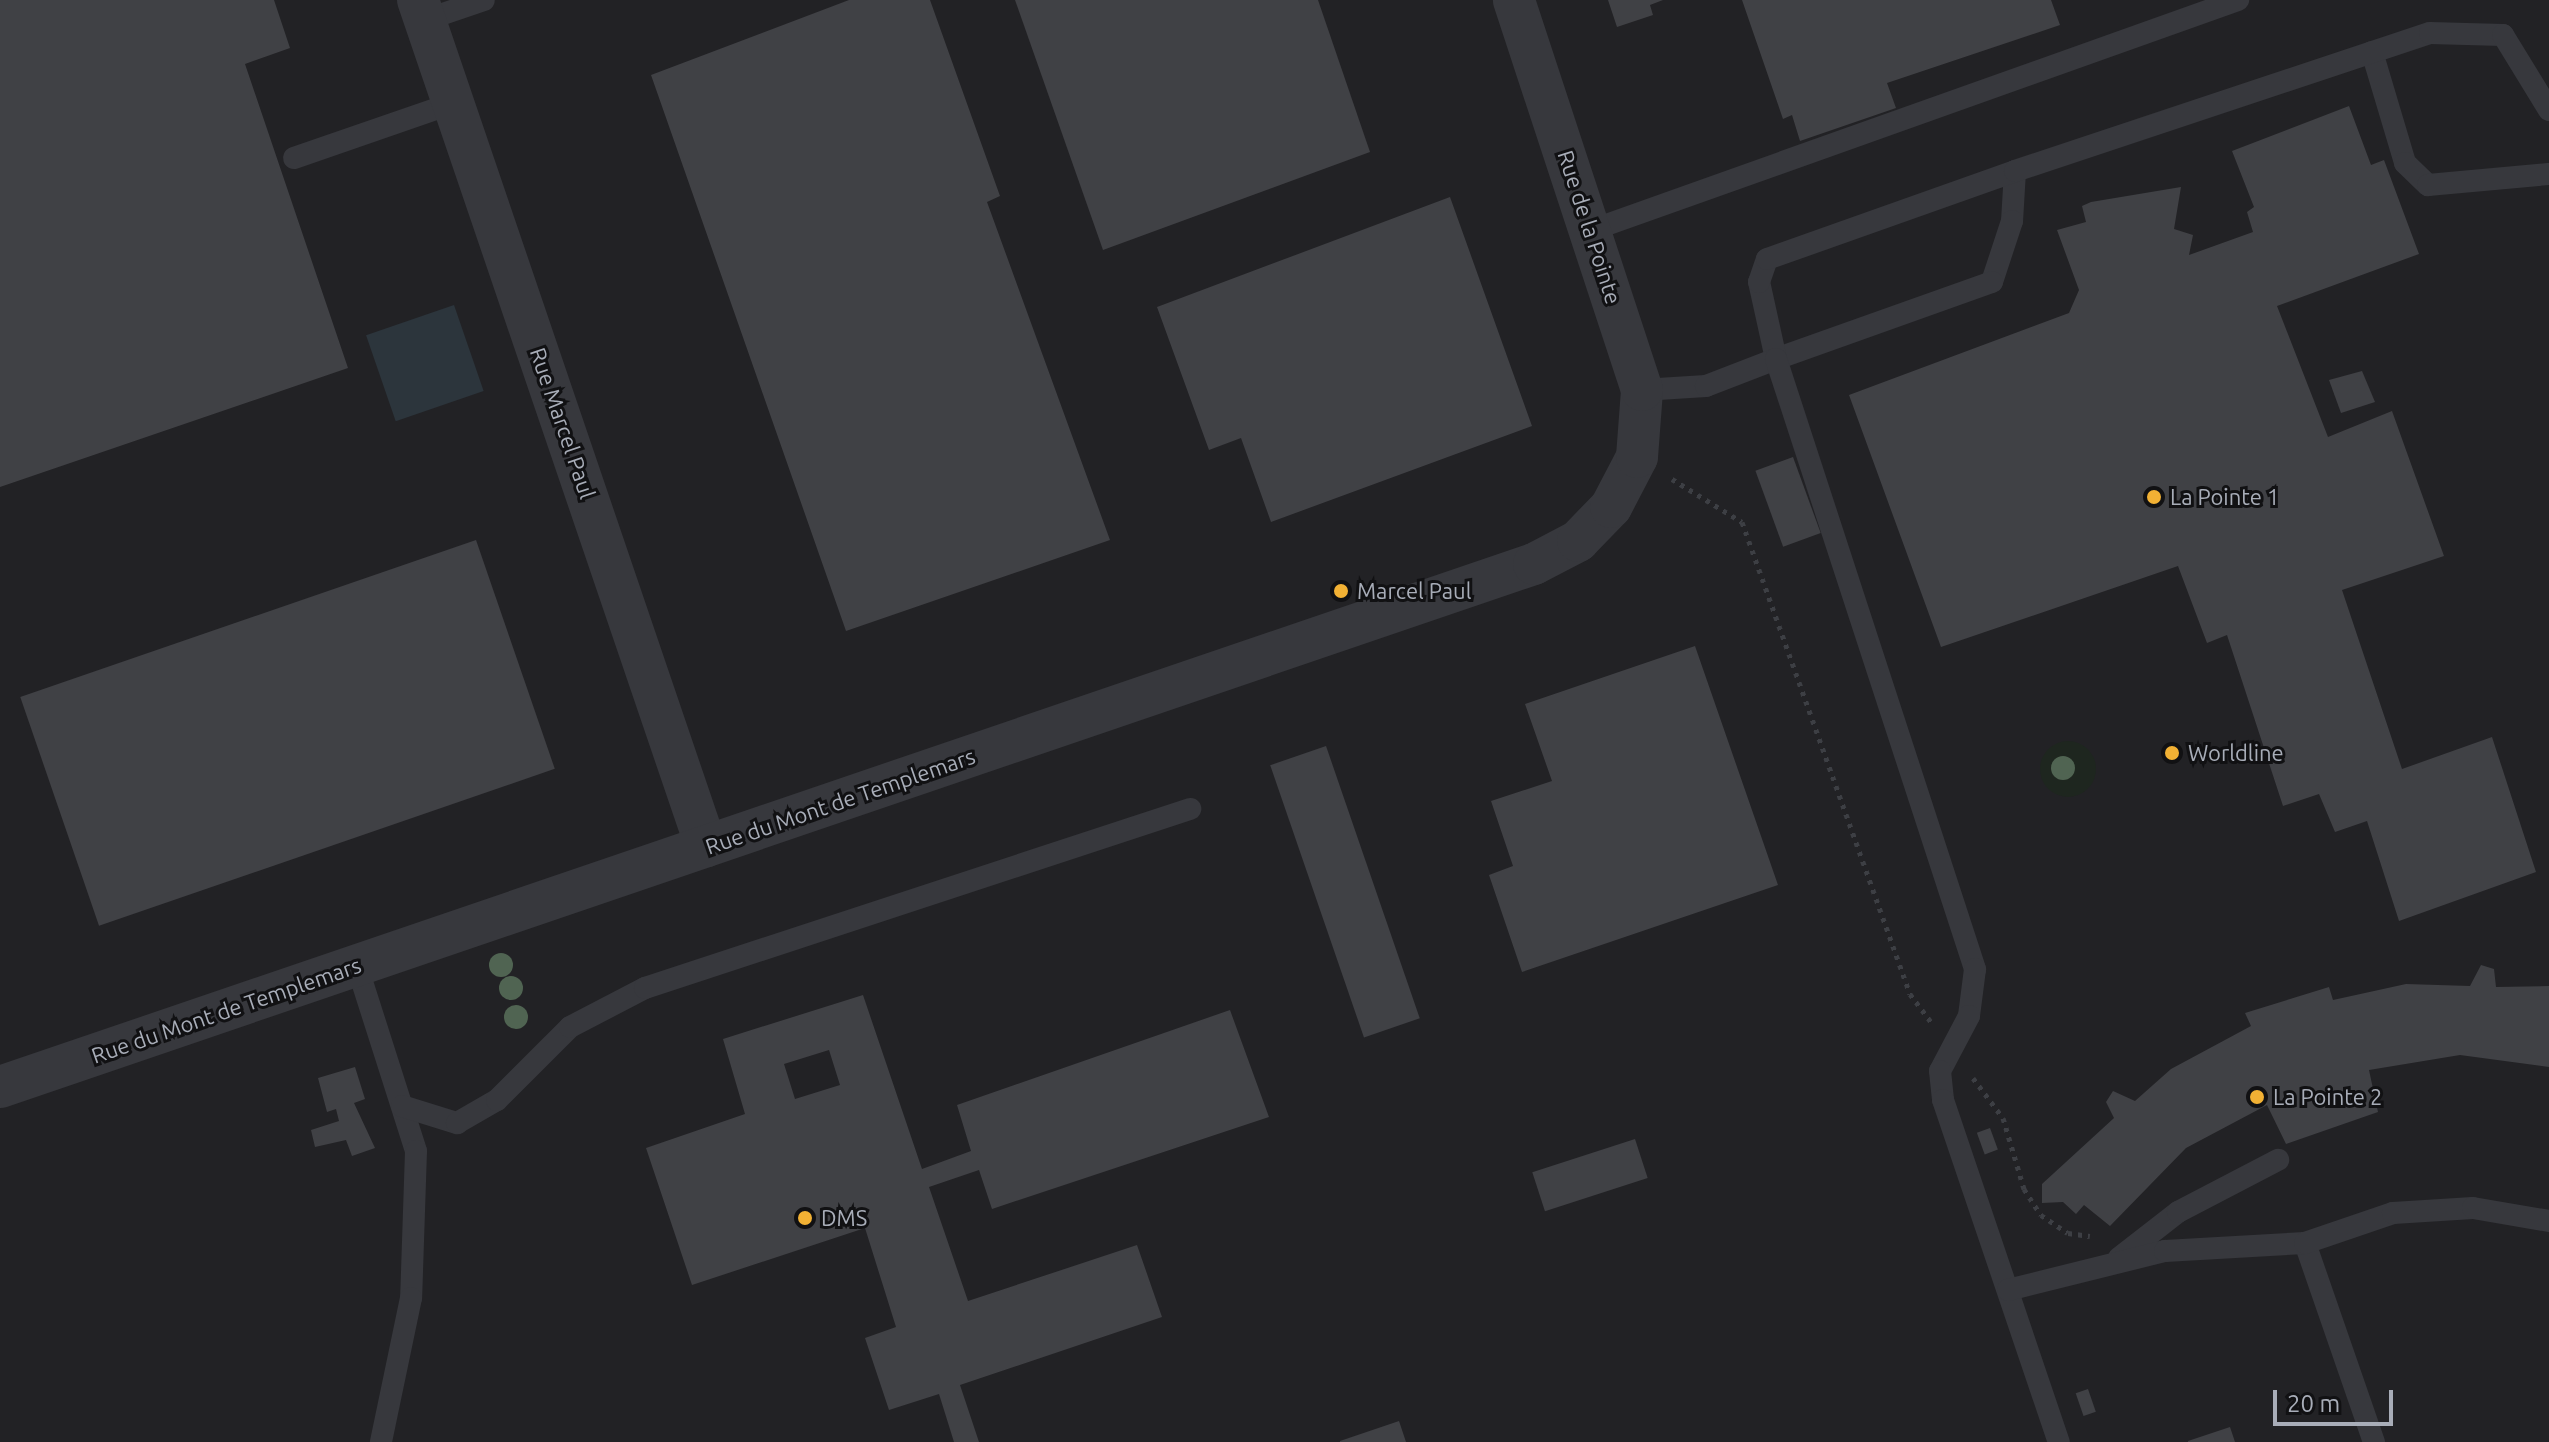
<!DOCTYPE html>
<html>
<head>
<meta charset="utf-8">
<style>
	body { margin:0 }
	#map { position:relative; width:2549px; height:1442px; overflow:hidden; background:#161618; font-family:Ubuntu,sans-serif }
	div>[style] { position:absolute }
	[style*='--x'] { left:calc(var(--x)*1px); top:calc(var(--y)*1px); width:calc(var(--w)*1px); rotate:calc(var(--a)*1deg) }
	.built>* { inset:0; background:#222225; transform-origin:0 0 }
	.green>* { inset:0; background:#1e261f }
	.round { border-radius:50% }
	.water>* { inset:0; background:#2c353c; transform-origin:0 0 }
	.building>* { inset:0; background:#404145; transform-origin:0 0 }
	.path>* { height:5px; margin-top:-2.5px; transform-origin:0; background:repeating-linear-gradient(90deg,#3d3f44 0 4px,transparent 0 10px) }
	.service>* { height:22px; margin:-11px; padding:0 11px; transform-origin:11px; border-radius:11px; background:#37383d }
	.minor>* { height:42px; margin:-21px; padding:0 21px; transform-origin:21px; border-radius:21px; background:#37383d }
	.trees>* { width:24px; height:24px; margin:-12px; border-radius:50%; background:#506452 }
	.dots>* { width:22px; height:22px; translate:-50% -50%; box-sizing:border-box; border:4px solid #111113; border-radius:50% }
	span { translate:-50% -50%; white-space:nowrap; text-align:center; line-height:1.15; -webkit-text-stroke:6px #111113; paint-order:stroke }
	.street-label { font-size:22px; color:#a8adb8 }
	.poi-label { font-size:22px; color:#a8adb8 }
	.left { translate:0 -50%; text-align:left }
	.scale { position:absolute; left:2273px; top:1390px; width:120px; height:36px; box-sizing:border-box; border:4px solid #a8adb8; border-top:0; padding-left:10px; font-size:24px; line-height:28px; white-space:nowrap; color:#a8adb8; -webkit-text-stroke:6px #111113; paint-order:stroke }
</style>
</head>
<body>
<div id="map">
	<div class="built">
		<div style="left:0;top:0;width:2549px;height:1442px"></div>
	</div>
	<div class="green">
		<div class="round" style="left:2040px;top:741px;width:56px;height:56px"></div>
	</div>
	<div class="water">
		<div style="left:454px;top:305px;width:91px;height:93px;rotate:71deg"></div>
	</div>
	<div class="building">
		<div style="clip-path:polygon(0 0,274px 0,290px 48px,245px 64px,348px 368px,0 487px)"></div>
		<div style="clip-path:polygon(849px 0,930px 0,1000px 196px,987px 202px,1110px 540px,846px 631px,651px 75px)"></div>
		<div style="clip-path:polygon(1015px 0,1318px 0,1370px 152px,1103px 250px)"></div>
		<div style="clip-path:polygon(1608px 0,1663px 0,1650px 5px,1653px 15px,1617px 27px)"></div>
		<div style="clip-path:polygon(1742px 0,2051px 0,2060px 25px,1887px 83px,1896px 108px,1800px 141px,1792px 115px,1783px 119px)"></div>
		<div style="clip-path:polygon(2349px 106px,2371px 165px,2384px 160px,2419px 254px,2277px 306px,2328px 437px,2392px 411px,2444px 556px,2342px 590px,2402px 769px,2492px 737px,2536px 872px,2399px 921px,2367px 821px,2335px 832px,2319px 794px,2283px 806px,2227px 635px,2207px 643px,2178px 566px,1941px 647px,1849px 395px,2069px 313px,2079px 290px,2057px 230px,2086px 222px,2082px 206px,2091px 202px,2181px 187px,2174px 229px,2193px 235px,2189px 255px,2253px 232px,2247px 212px,2254px 207px,2232px 151px)"></div>
		<div style="clip-path:polygon(1450px 197px,1532px 426px,1271px 522px,1241px 438px,1209px 450px,1157px 307px)"></div>
		<div style="clip-path:polygon(2362px 371px,2375px 402px,2341px 413px,2329px 380px)"></div>
		<div style="left:1793px;top:457px;width:81px;height:40px;rotate:70deg"></div>
		<div style="left:476px;top:540px;width:242px;height:482px;rotate:71deg"></div>
		<div style="clip-path:polygon(1695px 646px,1778px 885px,1522px 972px,1489px 875px,1513px 866px,1491px 801px,1552px 781px,1525px 704px)"></div>
		<div style="left:1326px;top:746px;width:288px;height:59px;rotate:71deg"></div>
		<div style="clip-path:polygon(2481px 965px,2494px 969px,2496px 987px,2549px 986px,2549px 1067px,2460px 1055px,2369px 1070px,2378px 1112px,2286px 1144px,2267px 1105px,2186px 1148px,2110px 1226px,2084px 1205px,2076px 1214px,2063px 1202px,2042px 1203px,2042px 1184px,2114px 1118px,2106px 1102px,2113px 1091px,2135px 1101px,2171px 1069px,2251px 1026px,2245px 1013px,2329px 987px,2333px 1000px,2406px 984px,2470px 986px)"></div>
		<div style="clip-path:polygon(evenodd,863px 995px,922px 1169px,971px 1151px,957px 1105px,1230px 1010px,1269px 1117px,992px 1209px,979px 1170px,929px 1187px,968px 1301px,1137px 1245px,1162px 1317px,960px 1385px,979px 1442px,954px 1442px,939px 1394px,889px 1410px,865px 1338px,896px 1327px,865px 1228px,692px 1285px,646px 1148px,745px 1114px,723px 1039px,863px 995px,829px 1050px,840px 1085px,795px 1099px,784px 1064px,829px 1050px)"></div>
		<div style="clip-path:polygon(355px 1067px,365px 1099px,354px 1103px,375px 1148px,352px 1156px,346px 1140px,315px 1147px,311px 1130px,339px 1121px,336px 1109px,327px 1112px,318px 1078px)"></div>
		<div style="left:1990px;top:1128px;width:23px;height:14px;rotate:70deg"></div>
		<div style="left:1635px;top:1139px;width:41px;height:108px;rotate:72deg"></div>
		<div style="left:2088px;top:1389px;width:24px;height:13px;rotate:71deg"></div>
		<div style="clip-path:polygon(1399px 1421px,1406px 1442px,1340px 1442px,1340px 1441px)"></div>
		<div style="clip-path:polygon(2230px 1427px,2235px 1442px,2188px 1442px,2188px 1441px)"></div>
	</div>
	<div class="path">
		<div style="--x:1672;--y:479;--w:82;--a:31.6"></div>
		<div style="--x:1742;--y:522;--w:501;--a:70.41"></div>
		<div style="--x:1910;--y:994;--w:35;--a:53"></div>
		<div style="--x:1973;--y:1078;--w:50;--a:53.1"></div>
		<div style="--x:2003;--y:1118;--w:74;--a:73.5"></div>
		<div style="--x:2024;--y:1189;--w:31;--a:57"></div>
		<div style="--x:2041;--y:1215;--w:32;--a:34"></div>
		<div style="--x:2068;--y:1233;--w:22;--a:8"></div>
	</div>
	<div class="service">
		<div style="--x:425;--y:20;--w:62;--a:-18.7"></div>
		<div style="--x:2372;--y:52;--w:116;--a:73.4"></div>
		<div style="--x:2405;--y:163;--w:32;--a:44"></div>
		<div style="--x:2428;--y:185;--w:121;--a:-5.2"></div>
		<div style="--x:294;--y:158;--w:168;--a:-19.1"></div>
		<div style="--x:2015;--y:171;--w:50;--a:93.4"></div>
		<div style="--x:2012;--y:221;--w:64;--a:108.2"></div>
		<div style="--x:1992;--y:282;--w:229;--a:160.4"></div>
		<div style="--x:1776;--y:359;--w:79;--a:-102.4"></div>
		<div style="--x:1759;--y:282;--w:24;--a:-71"></div>
		<div style="--x:1767;--y:259;--w:263;--a:-19.5"></div>
		<div style="--x:2015;--y:171;--w:437;--a:-18.4"></div>
		<div style="--x:2430;--y:33;--w:73;--a:1.6"></div>
		<div style="--x:2503;--y:35;--w:88;--a:58.5"></div>
		<div style="--x:1592;--y:230;--w:686;--a:-19.6"></div>
		<div style="--x:1642;--y:390;--w:64;--a:-3.6"></div>
		<div style="--x:1706;--y:386;--w:75;--a:-21.1"></div>
		<div style="--x:1776;--y:359;--w:642;--a:71.93"></div>
		<div style="--x:1975;--y:969;--w:47;--a:97.3"></div>
		<div style="--x:1969;--y:1016;--w:62;--a:117.8"></div>
		<div style="--x:1940;--y:1071;--w:29;--a:84"></div>
		<div style="--x:1943;--y:1100;--w:361;--a:71.3"></div>
		<div style="--x:357;--y:966;--w:194;--a:72.3"></div>
		<div style="--x:416;--y:1151;--w:147;--a:91.9"></div>
		<div style="--x:411;--y:1298;--w:147;--a:101.8"></div>
		<div style="--x:402;--y:1106;--w:58;--a:17.2"></div>
		<div style="--x:457;--y:1123;--w:46;--a:-29.9"></div>
		<div style="--x:497;--y:1100;--w:103;--a:-45"></div>
		<div style="--x:570;--y:1027;--w:85;--a:-27.5"></div>
		<div style="--x:645;--y:988;--w:574;--a:-18.18"></div>
		<div style="--x:2305;--y:1243;--w:211;--a:70.9"></div>
		<div style="--x:2119;--y:1258;--w:75;--a:-37.9"></div>
		<div style="--x:2178;--y:1212;--w:113;--a:-27.5"></div>
		<div style="--x:2008;--y:1290;--w:162;--a:-14"></div>
		<div style="--x:2165;--y:1251;--w:140;--a:-3.3"></div>
		<div style="--x:2305;--y:1243;--w:93;--a:-18.8"></div>
		<div style="--x:2393;--y:1213;--w:80;--a:-3.6"></div>
		<div style="--x:2473;--y:1208;--w:77;--a:9.7"></div>
	</div>
	<div class="minor">
		<div style="--x:418;--y:0;--w:894;--a:71.2"></div>
		<div style="--x:0;--y:1087;--w:1621;--a:-18.83"></div>
		<div style="--x:1534;--y:564;--w:50;--a:-27.6"></div>
		<div style="--x:1578;--y:541;--w:47;--a:-45.9"></div>
		<div style="--x:1611;--y:507;--w:56;--a:-62.5"></div>
		<div style="--x:1637;--y:457;--w:67;--a:-85.7"></div>
		<div style="--x:1642;--y:390;--w:410;--a:-108.2"></div>
	</div>
	<div class="trees">
		<div style="left:2063px;top:768px"></div>
		<div style="left:501px;top:965px"></div>
		<div style="left:511px;top:988px"></div>
		<div style="left:516px;top:1017px"></div>
	</div>
	<div class="dots">
		<div style="left:2154px;top:497px;background:#f2b134"></div>
		<div style="left:1341px;top:591px;background:#f2b134"></div>
		<div style="left:2172px;top:753px;background:#f2b134"></div>
		<div style="left:2257px;top:1097px;background:#f2b134"></div>
		<div style="left:805px;top:1218px;background:#f2b134"></div>
	</div>
	<div class="street-label">
		<span style="left:1590px;top:227px;rotate:72deg">Rue de la Pointe</span>
		<span style="left:563px;top:423px;rotate:71deg">Rue Marcel Paul</span>
		<span style="left:840px;top:801px;rotate:-19deg">Rue du Mont de Templemars</span>
		<span style="left:226px;top:1010px;rotate:-19deg">Rue du Mont de Templemars</span>
	</div>
	<div class="poi-label">
		<span class="left" style="left:2170px;top:497px">La Pointe 1</span>
		<span class="left" style="left:1357px;top:591px">Marcel Paul</span>
		<span class="left" style="left:2188px;top:753px">Worldline</span>
		<span class="left" style="left:2273px;top:1097px">La Pointe 2</span>
		<span class="left" style="left:821px;top:1218px">DMS</span>
	</div>
	<div class="scale">20 m</div>
</div>
</body>
</html>
